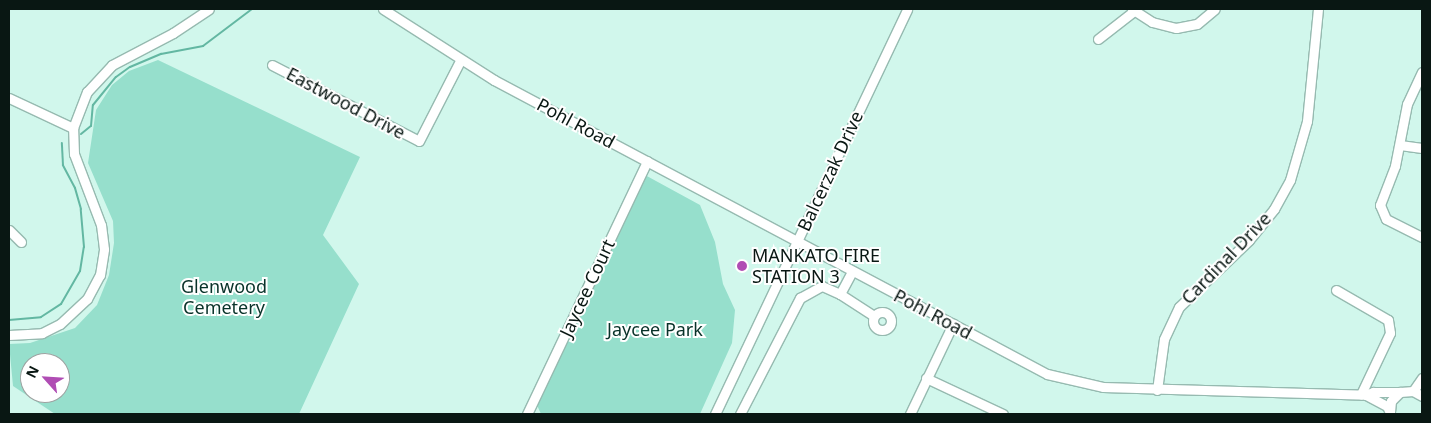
<!DOCTYPE html>
<html>
<head>
<meta charset="utf-8">
<style>
	body { margin:0 }
	#map { position:relative; width:1431px; height:423px; overflow:hidden; background:#d1f7ec; font-family:"Noto Sans",sans-serif }
	div>[style] { position:absolute }
	[style*='--x'] { left:calc(var(--x)*1px); top:calc(var(--y)*1px); width:calc(var(--w)*1px); rotate:calc(var(--a)*1deg) }
	.green>* { inset:0; background:#96dfcc }
	.stream>* { height:2px; margin:-1px; padding:0 1px; transform-origin:1px; border-radius:1px; background:#63b7a2 }
	.roads { filter:drop-shadow(1px 0 #96bab0) drop-shadow(-1px 0 #96bab0) drop-shadow(0 1px #96bab0) drop-shadow(0 -1px #96bab0) }
	.minor>* { height:9px; margin:-4.5px; padding:0 4.5px; transform-origin:4.5px; border-radius:4.5px; background:#fff }
	.minor>.ring { margin:-4.5px; padding:0; box-sizing:content-box; background:none; border:9px solid #fff; border-radius:50% }
	.dots>* { width:14px; height:14px; translate:-50% -50%; box-sizing:border-box; border:2px solid #fff; border-radius:50% }
	span { translate:-50% -50%; white-space:nowrap; text-align:center; line-height:1.15; -webkit-text-stroke:4px #fff; paint-order:stroke }
	.street-label { font-size:18px; color:#091713 }
	.poi-label { font-size:18px; color:#091713 }
	.left { translate:0 -50%; text-align:left }
	.park-label { font-size:18px; color:#083229 }
	.frame { position:absolute; inset:0; border:10px solid #091713; pointer-events:none }
	.north { position:absolute; left:20px; top:353px; width:50px; height:50px; box-sizing:border-box; background:#fff; border:1px solid #9da2a1; border-radius:50%; rotate:296deg; font-size:14px; font-weight:700; line-height:20px; text-align:center; color:#091713 }
	.north::after { content:''; display:block; margin:auto; width:18px; height:22px; background:#b04db4; clip-path:polygon(50% 0,100% 100%,50% 72%,0 100%) }
</style>
</head>
<body>
<div id="map">
	<div class="green">
		<div style="clip-path:polygon(evenodd,158px 60px,360px 157px,323px 235px,359px 284px,299px 414px,55px 414px,13px 386px,9px 344px,30px 343px,75px 328px,97px 305px,109px 275px,114px 243px,113px 221px,88px 163px,96px 110px,112px 85px,129px 71px,158px 60px,30px 363px,60px 363px,60px 393px,30px 393px,30px 363px)"></div>
		<div style="clip-path:polygon(645px 175px,700px 205px,715px 242px,723px 284px,735px 310px,732px 343px,700px 414px,541px 414px,536px 403px)"></div>
	</div>
	<div class="stream">
		<div style="--x:81;--y:134;--w:13;--a:-39"></div>
		<div style="--x:91;--y:126;--w:21;--a:-85"></div>
		<div style="--x:93;--y:105;--w:36;--a:-51"></div>
		<div style="--x:116;--y:77;--w:17;--a:-36"></div>
		<div style="--x:130;--y:67;--w:34;--a:-23"></div>
		<div style="--x:161;--y:54;--w:43;--a:-10.8"></div>
		<div style="--x:203;--y:46;--w:61;--a:-37.1"></div>
		<div style="--x:9;--y:320;--w:32;--a:-5"></div>
		<div style="--x:41;--y:317;--w:24;--a:-33"></div>
		<div style="--x:61;--y:304;--w:38;--a:-60"></div>
		<div style="--x:80;--y:271;--w:24;--a:-81"></div>
		<div style="--x:84;--y:247;--w:38;--a:-95"></div>
		<div style="--x:81;--y:209;--w:22;--a:-106"></div>
		<div style="--x:75;--y:188;--w:26;--a:-118"></div>
		<div style="--x:63;--y:165;--w:22;--a:-93"></div>
	</div>
	<div class="roads">
		<div class="minor">
			<div style="--x:383;--y:9;--w:132;--a:32.6"></div>
			<div style="--x:494;--y:80;--w:626;--a:28"></div>
			<div style="--x:1047;--y:374;--w:57;--a:13.1"></div>
			<div style="--x:1103;--y:387;--w:263;--a:1.7"></div>
			<div style="--x:1366;--y:395;--w:24;--a:28"></div>
			<div style="--x:1387;--y:406;--w:8;--a:67"></div>
			<div style="--x:1132;--y:9;--w:24;--a:33"></div>
			<div style="--x:1152;--y:22;--w:25;--a:14"></div>
			<div style="--x:1176;--y:28;--w:21;--a:-11"></div>
			<div style="--x:1197;--y:24;--w:23;--a:-40"></div>
			<div style="--x:1098;--y:39;--w:46;--a:-37.9"></div>
			<div style="--x:272;--y:65;--w:165;--a:27.3"></div>
			<div style="--x:419;--y:141;--w:90;--a:-62.9"></div>
			<div style="--x:1422;--y:72;--w:35;--a:115"></div>
			<div style="--x:1407;--y:104;--w:63;--a:101"></div>
			<div style="--x:1395;--y:166;--w:42;--a:111"></div>
			<div style="--x:1380;--y:205;--w:15;--a:67"></div>
			<div style="--x:1386;--y:219;--w:40;--a:26.6"></div>
			<div style="--x:9;--y:98;--w:71;--a:25.1"></div>
			<div style="--x:1400;--y:145;--w:22;--a:8"></div>
			<div style="--x:9;--y:230;--w:17;--a:45"></div>
			<div style="--x:1336;--y:290;--w:60;--a:30"></div>
			<div style="--x:1388;--y:320;--w:13;--a:81"></div>
			<div style="--x:1390;--y:333;--w:68;--a:115.4"></div>
			<div style="--x:840;--y:294;--w:40;--a:32.9"></div>
			<div class="ring" style="left:873px;top:312px;width:9px;height:9px"></div>
			<div style="--x:9;--y:335;--w:33;--a:-3"></div>
			<div style="--x:42;--y:333;--w:20;--a:-27"></div>
			<div style="--x:60;--y:324;--w:37;--a:-43"></div>
			<div style="--x:87;--y:299;--w:27;--a:-62"></div>
			<div style="--x:100;--y:275;--w:26;--a:-81"></div>
			<div style="--x:104;--y:249;--w:24;--a:-97"></div>
			<div style="--x:101;--y:225;--w:76;--a:-110.8"></div>
			<div style="--x:74;--y:154;--w:26;--a:-92"></div>
			<div style="--x:73;--y:128;--w:39;--a:-69"></div>
			<div style="--x:87;--y:92;--w:37;--a:-47"></div>
			<div style="--x:112;--y:65;--w:69;--a:-27.7"></div>
			<div style="--x:173;--y:33;--w:43;--a:-33.7"></div>
			<div style="--x:926;--y:378;--w:85;--a:25.1"></div>
			<div style="--x:1157;--y:390;--w:51;--a:-82.2"></div>
			<div style="--x:1164;--y:339;--w:35;--a:-65"></div>
			<div style="--x:1179;--y:307;--w:97;--a:-43.7"></div>
			<div style="--x:1249;--y:240;--w:40;--a:-51"></div>
			<div style="--x:1274;--y:209;--w:33;--a:-61"></div>
			<div style="--x:1290;--y:180;--w:61;--a:-73.9"></div>
			<div style="--x:1307;--y:121;--w:113;--a:-84.4"></div>
			<div style="--x:1413;--y:391;--w:16;--a:-55"></div>
			<div style="--x:1366;--y:395;--w:8;--a:-23"></div>
			<div style="--x:1373;--y:392;--w:27;--a:0"></div>
			<div style="--x:1390;--y:412;--w:11;--a:-85"></div>
			<div style="--x:1391;--y:401;--w:13;--a:-45"></div>
			<div style="--x:1400;--y:392;--w:13;--a:-4"></div>
			<div style="--x:1413;--y:391;--w:10;--a:29"></div>
			<div style="--x:527;--y:414;--w:280;--a:-64.6"></div>
			<div style="--x:715;--y:414;--w:448;--a:-64.6"></div>
			<div style="--x:740;--y:414;--w:131;--a:-62.7"></div>
			<div style="--x:800;--y:298;--w:25;--a:-29"></div>
			<div style="--x:822;--y:286;--w:20;--a:24"></div>
			<div style="--x:840;--y:294;--w:26;--a:-62"></div>
			<div style="--x:910;--y:414;--w:100;--a:-64.5"></div>
		</div>
	</div>
	<div class="dots">
		<div style="left:742px;top:266px;background:#b04db4"></div>
	</div>
	<div class="street-label">
		<span style="left:346px;top:103px;rotate:28deg">Eastwood Drive</span>
		<span style="left:576px;top:123px;rotate:28deg">Pohl Road</span>
		<span style="left:830px;top:171px;rotate:-65deg">Balcerzak Drive</span>
		<span style="left:1226px;top:258px;rotate:-46deg">Cardinal Drive</span>
		<span style="left:587px;top:288px;rotate:-65deg">Jaycee Court</span>
		<span style="left:933px;top:314px;rotate:28deg">Pohl Road</span>
	</div>
	<div class="poi-label">
		<span class="left" style="left:752px;top:266px">MANKATO FIRE<br>STATION 3</span>
	</div>
	<div class="park-label">
		<span style="left:224px;top:297px">Glenwood<br>Cemetery</span>
		<span style="left:655px;top:329px">Jaycee Park</span>
	</div>
	<div class="frame"></div>
	<div class="north">N</div>
</div>
</body>
</html>
